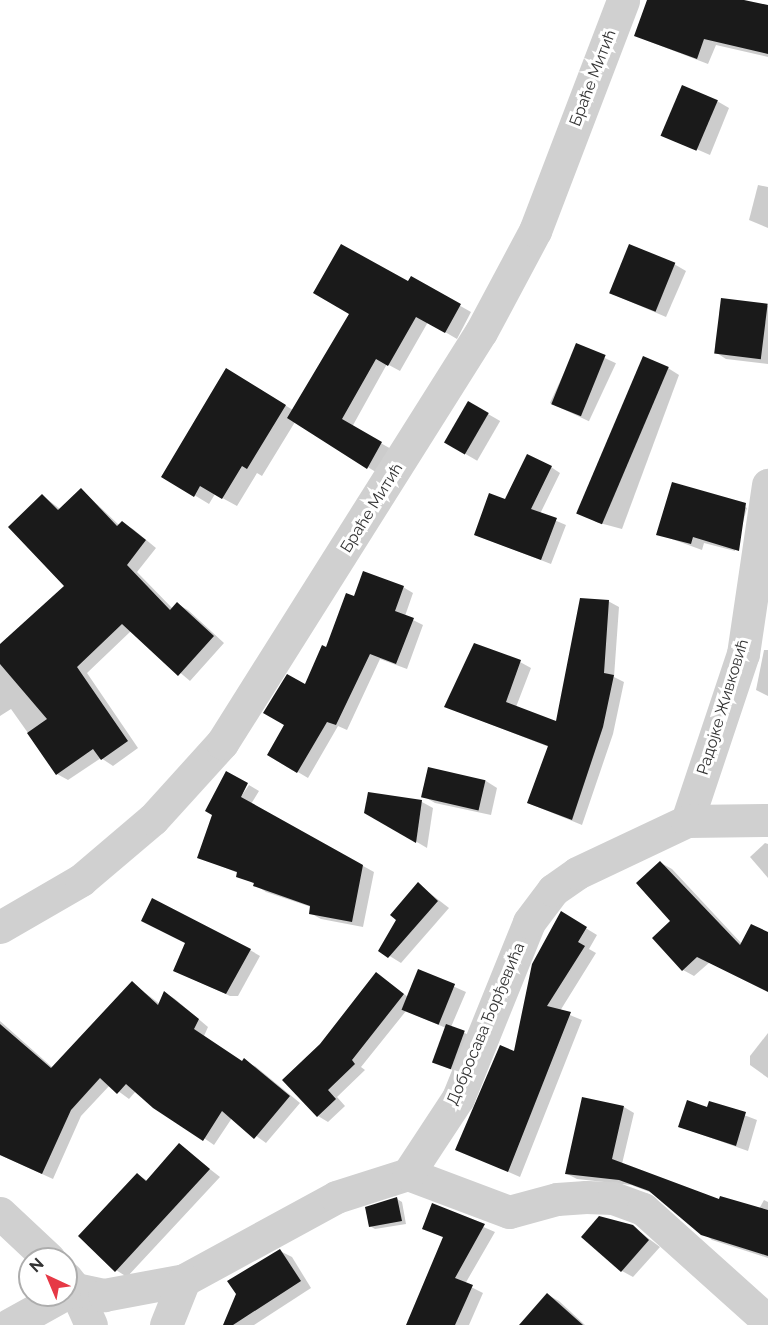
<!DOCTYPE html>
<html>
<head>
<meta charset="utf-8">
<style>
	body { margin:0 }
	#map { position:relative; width:768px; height:1325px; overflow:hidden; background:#fff; font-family:Raleway,sans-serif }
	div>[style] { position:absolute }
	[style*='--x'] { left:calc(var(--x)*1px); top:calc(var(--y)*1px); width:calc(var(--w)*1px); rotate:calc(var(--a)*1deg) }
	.shadow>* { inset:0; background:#0003; transform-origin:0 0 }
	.building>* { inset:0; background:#1a1a1a; transform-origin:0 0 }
	.minor>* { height:33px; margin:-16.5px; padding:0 16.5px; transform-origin:16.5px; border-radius:16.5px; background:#d0d0d0 }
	span { translate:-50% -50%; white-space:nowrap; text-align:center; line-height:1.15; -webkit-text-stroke:6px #fff; paint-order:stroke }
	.street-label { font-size:16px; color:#333 }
	.north { position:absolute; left:18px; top:1247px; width:60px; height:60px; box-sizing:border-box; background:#fff; border:2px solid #adadad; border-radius:50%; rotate:316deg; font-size:16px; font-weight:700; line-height:24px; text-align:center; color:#333 }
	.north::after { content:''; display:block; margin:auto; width:21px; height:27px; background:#e63946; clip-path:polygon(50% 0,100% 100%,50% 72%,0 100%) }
</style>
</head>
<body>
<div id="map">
	<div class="shadow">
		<div style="clip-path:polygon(649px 0,737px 0,768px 7px,768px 57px,716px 45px,708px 64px,648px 41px,636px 35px)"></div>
		<div style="clip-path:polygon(717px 101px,729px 108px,710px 155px,664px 135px)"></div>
		<div style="clip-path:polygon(758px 185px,768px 187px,768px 228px,749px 220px)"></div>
		<div style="clip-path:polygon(674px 264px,686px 271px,666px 317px,610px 293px)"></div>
		<div style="clip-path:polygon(411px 278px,471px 312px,457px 339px,428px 322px,400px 371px,387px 364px,352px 427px,393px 450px,379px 474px,295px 422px,262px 476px,257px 473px,237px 506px,215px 494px,209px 504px,163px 476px,241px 379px,293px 410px)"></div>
		<div style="clip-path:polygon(723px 299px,768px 306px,768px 364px,726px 359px,715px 352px)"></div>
		<div style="left:577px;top:345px;width:43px;height:64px;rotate:25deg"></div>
		<div style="clip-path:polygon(668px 368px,679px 375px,622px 529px,596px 522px,584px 515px)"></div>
		<div style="left:469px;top:403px;width:36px;height:46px;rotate:30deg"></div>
		<div style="clip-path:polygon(551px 467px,560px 473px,540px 514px,566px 525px,551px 564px,475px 535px,506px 501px)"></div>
		<div style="clip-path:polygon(81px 489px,120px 526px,122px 523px,133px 529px,156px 548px,137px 572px,173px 609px,177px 604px,188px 610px,224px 643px,190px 681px,131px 631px,87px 673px,138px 748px,113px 766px,101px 758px,68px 780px,57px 774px,11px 709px,0 716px,0 646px,67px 586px,43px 496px,60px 509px)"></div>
		<div style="clip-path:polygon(736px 502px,747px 508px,735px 551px,704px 543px,702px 550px,658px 534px)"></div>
		<div style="clip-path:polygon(403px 587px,413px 593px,405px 616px,423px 625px,407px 669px,380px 659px,347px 730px,338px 726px,308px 778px,269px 755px,355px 598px)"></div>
		<div style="clip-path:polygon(608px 601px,619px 607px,614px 677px,624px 682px,613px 734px,582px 825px,528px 803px,549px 747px,446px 707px,520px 662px,531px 668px,516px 707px,557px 723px)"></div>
		<div style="clip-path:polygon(764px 650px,768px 650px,768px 696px,756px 690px)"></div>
		<div style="clip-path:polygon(486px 781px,497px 788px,491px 815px,435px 803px,423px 796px)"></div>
		<div style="clip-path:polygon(249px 785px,259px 791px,251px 804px,374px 872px,363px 927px,321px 919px,310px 913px,311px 907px,266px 892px,238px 873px,199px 857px)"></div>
		<div style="clip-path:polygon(369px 794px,422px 802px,433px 808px,427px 848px,366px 812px)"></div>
		<div style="clip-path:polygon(765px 843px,768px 844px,768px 878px,750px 857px)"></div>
		<div style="clip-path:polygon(661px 863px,672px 869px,742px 944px,768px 934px,768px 991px,710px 962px,694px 976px,683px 970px)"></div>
		<div style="clip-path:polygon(418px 884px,449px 908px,401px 963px,380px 950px)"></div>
		<div style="clip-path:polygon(561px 913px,597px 935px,589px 949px,596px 953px,560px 1011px,582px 1020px,520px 1177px,457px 1149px,515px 1053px)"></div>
		<div style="clip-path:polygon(250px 950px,260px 956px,238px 996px,230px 996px,175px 971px)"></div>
		<div style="clip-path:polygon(419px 971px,466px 992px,451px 1027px,469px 1035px,455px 1071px,438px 1064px,446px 1028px,406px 1011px,361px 1067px,365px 1070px,337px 1097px,345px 1106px,328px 1122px,318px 1116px,321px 1045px,377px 974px,408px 997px)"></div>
		<div style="clip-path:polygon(132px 983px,160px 1004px,165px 993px,175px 999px,208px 1027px,204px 1036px,243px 1062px,255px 1066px,300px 1103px,266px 1143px,232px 1118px,214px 1145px,136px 1091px,129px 1099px,110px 1085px,81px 1116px,53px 1179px,0 1155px,0 1021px,53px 1068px)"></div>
		<div style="clip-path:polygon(768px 1033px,768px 1078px,750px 1065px,750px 1056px)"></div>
		<div style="clip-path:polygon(710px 1102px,757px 1120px,748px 1151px,680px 1127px,708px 1108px)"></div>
		<div style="clip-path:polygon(624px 1107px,634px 1113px,622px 1164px,720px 1201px,759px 1209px,764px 1200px,768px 1202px,768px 1258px,712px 1240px,655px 1194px,631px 1185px,577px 1179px,567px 1174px)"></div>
		<div style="clip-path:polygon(179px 1145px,220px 1177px,127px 1277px,116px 1270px,138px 1175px,148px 1181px)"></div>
		<div style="clip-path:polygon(397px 1199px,402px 1202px,406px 1224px,375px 1229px,370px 1226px)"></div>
		<div style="clip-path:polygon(433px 1205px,495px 1232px,465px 1284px,483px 1293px,469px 1325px,420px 1325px,444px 1238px,424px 1228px)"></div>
		<div style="clip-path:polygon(600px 1218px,633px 1227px,660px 1247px,633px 1277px,622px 1271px)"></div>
		<div style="clip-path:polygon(280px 1251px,292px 1257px,311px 1288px,254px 1325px,225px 1325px)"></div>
		<div style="clip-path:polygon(548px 1295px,559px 1301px,585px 1325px,543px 1325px)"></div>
	</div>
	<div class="building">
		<div style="clip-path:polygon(647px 0,744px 0,768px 5px,768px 54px,704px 39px,697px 59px,634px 36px)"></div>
		<div style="left:682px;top:85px;width:39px;height:55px;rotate:23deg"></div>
		<div style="clip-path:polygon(341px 244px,408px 281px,411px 276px,461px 304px,445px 333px,416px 317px,388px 366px,376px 359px,342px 419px,382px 442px,367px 469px,287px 418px,349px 314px,313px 293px)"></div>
		<div style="left:629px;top:244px;width:50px;height:53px;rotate:22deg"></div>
		<div style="left:721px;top:298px;width:47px;height:56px;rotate:7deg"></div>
		<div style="left:576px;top:343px;width:32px;height:66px;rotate:22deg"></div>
		<div style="left:643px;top:356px;width:28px;height:171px;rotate:23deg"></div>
		<div style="clip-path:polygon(226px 368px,286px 405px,247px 469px,242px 466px,222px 499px,200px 486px,194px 497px,161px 477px)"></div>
		<div style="left:468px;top:401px;width:24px;height:48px;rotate:30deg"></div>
		<div style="clip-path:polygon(527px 454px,552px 466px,531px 509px,557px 518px,541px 560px,474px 535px,489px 493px,505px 499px)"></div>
		<div style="clip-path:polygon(672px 482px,746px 503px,739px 551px,693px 537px,691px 544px,656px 535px)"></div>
		<div style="clip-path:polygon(81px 488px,117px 526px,122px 521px,146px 540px,127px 565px,170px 610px,177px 602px,214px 636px,178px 676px,122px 624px,77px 667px,128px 741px,101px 760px,93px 749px,56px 775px,27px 733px,47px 719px,0 664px,0 644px,64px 586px,8px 527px,42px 494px,58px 510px)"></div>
		<div style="clip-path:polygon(363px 571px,404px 586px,395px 611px,414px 618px,396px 664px,370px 654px,336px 725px,327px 722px,297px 773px,267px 755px,284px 725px,263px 713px,287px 674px,305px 684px,322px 645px,326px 647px,346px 593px,354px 596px)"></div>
		<div style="clip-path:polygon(580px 598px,609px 600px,604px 673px,614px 675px,603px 727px,572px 820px,527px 803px,548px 746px,444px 707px,474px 643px,521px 660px,506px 702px,556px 721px)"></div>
		<div style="left:428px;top:767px;width:59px;height:31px;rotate:13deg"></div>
		<div style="clip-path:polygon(226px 771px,248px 783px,241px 797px,363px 865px,352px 922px,309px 914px,310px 906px,253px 886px,254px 883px,236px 877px,237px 872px,197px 858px,212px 815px,205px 811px)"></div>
		<div style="clip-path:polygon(368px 792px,422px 800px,416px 843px,364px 813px)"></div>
		<div style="clip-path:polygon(660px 861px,740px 945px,751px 924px,768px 932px,768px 992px,697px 957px,682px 971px,652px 938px,670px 921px,636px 883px)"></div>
		<div style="clip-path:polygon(418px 882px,438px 901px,388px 958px,378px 951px,396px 920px,390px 915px)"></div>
		<div style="clip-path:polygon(152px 898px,251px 949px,226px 994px,173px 971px,185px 943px,141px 921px)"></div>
		<div style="clip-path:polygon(561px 911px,587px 927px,578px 942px,585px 946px,547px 1006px,571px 1012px,508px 1172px,455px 1150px,500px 1045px,514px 1051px,532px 964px)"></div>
		<div style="left:418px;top:969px;width:40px;height:44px;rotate:22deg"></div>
		<div style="clip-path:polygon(376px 972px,404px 994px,352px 1060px,355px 1064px,328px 1090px,336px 1099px,317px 1117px,282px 1080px,320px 1044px)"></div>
		<div style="clip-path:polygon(132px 981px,158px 1005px,164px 991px,199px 1019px,194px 1029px,242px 1061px,244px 1058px,290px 1096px,254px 1139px,222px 1111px,203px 1141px,153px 1108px,126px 1084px,117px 1094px,100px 1078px,71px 1110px,42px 1174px,0 1155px,0 1024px,51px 1068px)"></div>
		<div style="left:446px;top:1024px;width:20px;height:41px;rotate:20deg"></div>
		<div style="clip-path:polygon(582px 1097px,624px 1106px,612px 1159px,719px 1199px,720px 1196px,768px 1210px,768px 1256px,701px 1235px,649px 1191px,619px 1180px,565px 1174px)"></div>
		<div style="clip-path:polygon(687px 1100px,707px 1107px,709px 1101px,746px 1112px,736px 1146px,678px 1127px)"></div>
		<div style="clip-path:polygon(179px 1143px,210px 1169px,115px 1272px,78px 1236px,137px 1173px,146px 1181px)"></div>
		<div style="clip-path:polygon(397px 1197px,402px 1221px,369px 1227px,365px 1207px)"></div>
		<div style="clip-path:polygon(432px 1203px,485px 1224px,455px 1278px,473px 1285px,455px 1325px,406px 1325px,443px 1237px,422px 1229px)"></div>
		<div style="clip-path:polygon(599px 1216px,633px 1225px,649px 1240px,621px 1272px,581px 1237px)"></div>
		<div style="clip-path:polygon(280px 1249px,301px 1281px,233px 1325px,223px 1325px,236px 1294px,227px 1281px)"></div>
		<div style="clip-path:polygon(547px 1293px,583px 1325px,519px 1325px)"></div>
	</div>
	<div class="minor">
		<div style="--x:687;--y:821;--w:176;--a:-71.5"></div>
		<div style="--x:743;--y:654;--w:171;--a:-81.6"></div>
		<div style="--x:0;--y:927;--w:94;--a:-30.1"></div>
		<div style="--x:81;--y:880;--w:94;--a:-40.3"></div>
		<div style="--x:153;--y:819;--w:103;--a:-47.8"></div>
		<div style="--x:222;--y:743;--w:486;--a:-57.8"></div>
		<div style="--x:481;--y:332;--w:115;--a:-61.9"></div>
		<div style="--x:535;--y:231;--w:247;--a:-69.1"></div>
		<div style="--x:408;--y:1174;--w:108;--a:20.6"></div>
		<div style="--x:509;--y:1212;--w:50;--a:-15.2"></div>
		<div style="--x:557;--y:1199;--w:29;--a:-4"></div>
		<div style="--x:586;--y:1197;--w:27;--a:2"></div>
		<div style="--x:613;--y:1198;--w:32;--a:20"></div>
		<div style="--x:643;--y:1209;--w:168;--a:41.9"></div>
		<div style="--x:0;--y:1213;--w:67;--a:43.2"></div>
		<div style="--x:66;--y:1278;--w:14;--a:51"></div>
		<div style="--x:75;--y:1289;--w:39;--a:66"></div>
		<div style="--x:75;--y:1289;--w:30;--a:12"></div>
		<div style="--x:104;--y:1295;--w:81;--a:-10.6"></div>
		<div style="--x:184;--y:1280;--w:173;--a:-28.6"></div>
		<div style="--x:336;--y:1197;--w:76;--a:-17.7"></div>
		<div style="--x:408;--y:1174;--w:91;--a:-56.7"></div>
		<div style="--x:458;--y:1098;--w:190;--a:-68"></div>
		<div style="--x:529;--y:922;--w:40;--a:-53"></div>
		<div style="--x:553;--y:890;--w:29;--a:-35"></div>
		<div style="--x:577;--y:873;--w:122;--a:-25.3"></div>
		<div style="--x:687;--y:821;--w:81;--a:-0.7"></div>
		<div style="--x:9;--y:1325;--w:62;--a:-29.1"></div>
		<div style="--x:166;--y:1325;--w:48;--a:-68.2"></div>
	</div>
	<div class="street-label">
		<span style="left:593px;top:78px;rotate:-69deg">Браће Митић</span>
		<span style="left:372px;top:508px;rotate:-58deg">Браће Митић</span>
		<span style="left:723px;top:707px;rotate:-73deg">Радојке Живковић</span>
		<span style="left:486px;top:1024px;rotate:-67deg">Добросава Ђорђевића</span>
	</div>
	<div class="north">N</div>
</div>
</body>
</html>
